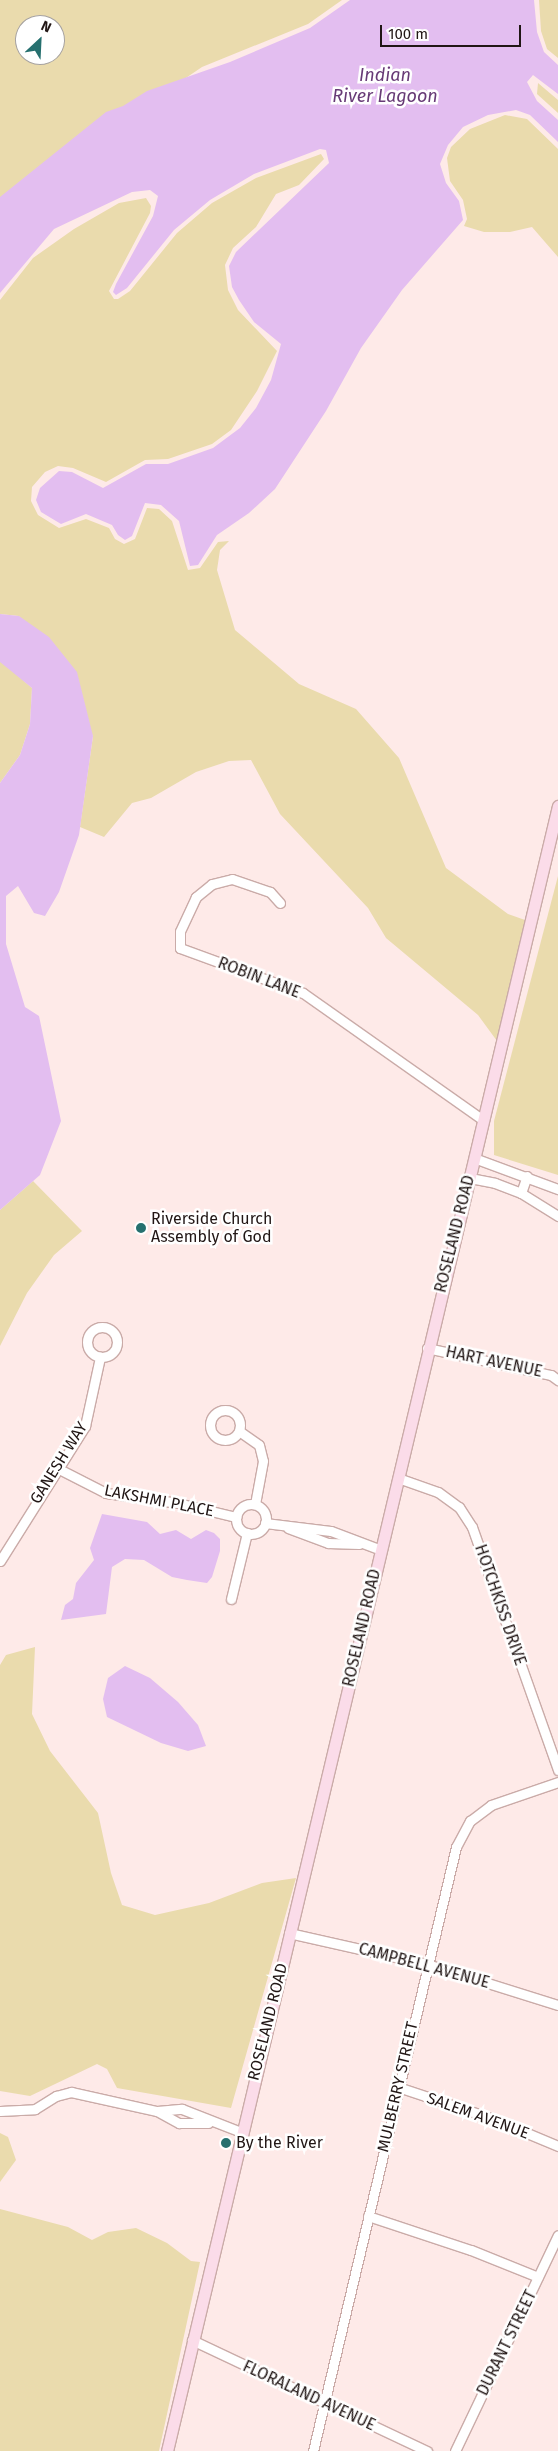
<!DOCTYPE html>
<html>
<head>
<meta charset="utf-8">
<style>
	body { margin:0 }
	#map { position:relative; width:558px; height:2451px; overflow:hidden; background:#feeae8; font-family:"Fira Sans",sans-serif }
	div>[style] { position:absolute }
	[style*='--x'] { left:calc(var(--x)*1px); top:calc(var(--y)*1px); width:calc(var(--w)*1px); rotate:calc(var(--a)*1deg) }
	.green>* { inset:0; background:#eadbad }
	.water>* { inset:0; background:#e3bef0 }
	.roads { filter:drop-shadow(1px 0 #caaba8) drop-shadow(-1px 0 #caaba8) drop-shadow(0 1px #caaba8) drop-shadow(0 -1px #caaba8) }
	.minor>* { height:9px; margin:-4.5px; padding:0 4.5px; transform-origin:4.5px; border-radius:4.5px; background:#fff }
	.minor>.ring { margin:-4.5px; padding:0; box-sizing:content-box; background:none; border:9px solid #fff; border-radius:50% }
	.major>* { height:11px; margin:-5.5px; padding:0 5.5px; transform-origin:5.5px; border-radius:5.5px; background:#fbdce9 }
	.dots>* { width:14px; height:14px; translate:-50% -50%; box-sizing:border-box; border:2px solid #fff; border-radius:50% }
	span { translate:-50% -50%; white-space:nowrap; text-align:center; line-height:1.15; -webkit-text-stroke:5px #fff; paint-order:stroke }
	.street-label { font-size:16px; color:#211615 }
	.poi-label { font-size:16px; color:#211615 }
	.left { translate:0 -50%; text-align:left }
	.water-label { font-size:18px; color:#673a76; font-style:italic }
	.north { position:absolute; left:15px; top:15px; width:50px; height:50px; box-sizing:border-box; background:#fff; border:1px solid #a6a2a1; border-radius:50%; rotate:25deg; font-size:14px; font-weight:700; line-height:20px; text-align:center; color:#211615 }
	.north::after { content:''; display:block; margin:auto; width:18px; height:22px; background:#26706f; clip-path:polygon(50% 0,100% 100%,50% 72%,0 100%) }
	.scale { position:absolute; left:380px; top:25px; width:141px; height:22px; box-sizing:border-box; border:2px solid #211615; border-top:0; padding-left:6px; font-size:15px; line-height:18px; white-space:nowrap; color:#211615; -webkit-text-stroke:4px #fff; paint-order:stroke }
</style>
</head>
<body>
<div id="map">
	<div class="green">
		<div style="clip-path:polygon(evenodd,0 0,342px 0,308px 24px,202px 67px,0 204px,0 0,25px 25px,55px 25px,55px 55px,25px 55px,25px 25px)"></div>
		<div style="clip-path:polygon(539px 0,558px 0,558px 58px,547px 49px,541px 31px)"></div>
		<div style="clip-path:polygon(538px 83px,558px 100px,558px 113px,537px 94px)"></div>
		<div style="clip-path:polygon(505px 115px,527px 119px,558px 149px,558px 257px,532px 227px,510px 232px,484px 232px,464px 226px,467px 219px,463px 200px,450px 181px,447px 158px,451px 147px,470px 129px)"></div>
		<div style="clip-path:polygon(321px 154px,324px 159px,299px 185px,276px 194px,256px 227px,233px 248px,225px 265px,228px 290px,238px 310px,277px 351px,257px 391px,231px 430px,212px 444px,168px 459px,145px 460px,106px 482px,73px 468px,58px 466px,45px 472px,32px 487px,31px 501px,38px 515px,59px 528px,86px 519px,109px 528px,115px 539px,124px 544px,135px 539px,147px 508px,159px 509px,172px 521px,188px 570px,200px 568px,218px 542px,229px 541px,220px 550px,217px 570px,235px 630px,299px 684px,356px 709px,399px 758px,446px 868px,508px 914px,525px 920px,497px 1041px,478px 1015px,386px 938px,368px 908px,280px 814px,251px 760px,229px 761px,196px 772px,151px 798px,132px 803px,104px 837px,80px 827px,93px 736px,19px 616px,0 614px,0 300px,33px 258px,74px 229px,119px 203px,146px 198px,151px 206px,150px 213px,109px 291px,114px 299px,118px 299px,130px 291px,177px 233px,212px 203px,256px 178px)"></div>
		<div style="clip-path:polygon(0 660px,32px 688px,30px 724px,20px 755px,0 783px)"></div>
		<div style="clip-path:polygon(558px 876px,558px 1175px,494px 1155px,494px 1121px)"></div>
		<div style="clip-path:polygon(33px 1181px,82px 1231px,54px 1255px,27px 1293px,0 1346px,0 1210px)"></div>
		<div style="clip-path:polygon(35px 1647px,32px 1714px,50px 1751px,98px 1813px,111px 1873px,122px 1905px,155px 1915px,209px 1903px,262px 1883px,296px 1878px,231px 2108px,117px 2088px,107px 2069px,97px 2064px,30px 2096px,0 2091px,0 1665px,6px 1655px)"></div>
		<div style="clip-path:polygon(0 2133px,8px 2137px,16px 2160px,0 2182px)"></div>
		<div style="clip-path:polygon(0 2209px,68px 2227px,92px 2240px,108px 2232px,136px 2228px,167px 2243px,191px 2261px,200px 2262px,159px 2451px,0 2451px)"></div>
	</div>
	<div class="water">
		<div style="clip-path:polygon(350px 0,534px 0,537px 32px,544px 52px,558px 65px,558px 94px,533px 75px,527px 82px,537px 101px,558px 120px,558px 142px,530px 115px,516px 110px,488px 115px,463px 127px,448px 145px,440px 164px,446px 183px,459px 201px,463px 220px,402px 290px,361px 348px,326px 411px,275px 489px,249px 513px,217px 535px,198px 565px,190px 566px,179px 521px,161px 505px,145px 503px,132px 536px,125px 540px,118px 535px,112px 525px,86px 514px,61px 524px,41px 512px,36px 500px,40px 488px,59px 471px,72px 472px,103px 488px,146px 464px,168px 464px,213px 448px,240px 428px,256px 408px,271px 380px,281px 344px,254px 322px,239px 300px,232px 287px,229px 266px,236px 252px,329px 163px,326px 150px,320px 149px,254px 174px,210px 200px,174px 230px,127px 288px,116px 295px,113px 292px,116px 284px,153px 216px,158px 196px,150px 190px,132px 192px,54px 229px,0 293px,0 197px,106px 112px,123px 106px,147px 91px,230px 62px,310px 28px)"></div>
		<div style="clip-path:polygon(0 614px,19px 616px,49px 637px,77px 672px,93px 736px,79px 835px,59px 892px,45px 916px,34px 913px,18px 886px,6px 896px,6px 944px,25px 1007px,39px 1016px,61px 1121px,40px 1175px,0 1210px,0 783px,20px 755px,30px 724px,32px 688px,0 662px)"></div>
		<div style="clip-path:polygon(102px 1514px,147px 1522px,160px 1534px,176px 1530px,191px 1539px,206px 1530px,214px 1533px,220px 1539px,220px 1551px,212px 1577px,207px 1583px,187px 1580px,172px 1577px,144px 1560px,125px 1559px,112px 1567px,106px 1614px,61px 1620px,65px 1605px,73px 1599px,76px 1583px,94px 1560px,90px 1548px)"></div>
		<div style="clip-path:polygon(125px 1666px,150px 1678px,178px 1702px,198px 1725px,206px 1746px,188px 1751px,161px 1743px,107px 1717px,103px 1699px,108px 1678px)"></div>
	</div>
	<div class="roads">
		<div class="minor">
			<div style="--x:280;--y:903;--w:15;--a:-132"></div>
			<div style="--x:270;--y:892;--w:40;--a:-161.1"></div>
			<div style="--x:232;--y:879;--w:21;--a:166"></div>
			<div style="--x:212;--y:884;--w:21;--a:141"></div>
			<div style="--x:196;--y:897;--w:38;--a:115"></div>
			<div style="--x:180;--y:932;--w:16;--a:90"></div>
			<div style="--x:180;--y:948;--w:131;--a:20.1"></div>
			<div style="--x:303;--y:993;--w:220;--a:35.2"></div>
			<div style="--x:474;--y:1158;--w:90;--a:20.3"></div>
			<div style="--x:470;--y:1178;--w:25;--a:11"></div>
			<div style="--x:495;--y:1183;--w:28;--a:21"></div>
			<div style="--x:521;--y:1193;--w:44;--a:31.9"></div>
			<div style="--x:521;--y:1193;--w:18;--a:-71"></div>
			<div class="ring" style="left:87px;top:1327px;width:21px;height:21px"></div>
			<div style="--x:427;--y:1348;--w:127;--a:12.3"></div>
			<div style="--x:551;--y:1375;--w:9;--a:36"></div>
			<div class="ring" style="left:210px;top:1410px;width:21px;height:21px"></div>
			<div style="--x:239;--y:1431;--w:24;--a:35"></div>
			<div style="--x:259;--y:1445;--w:16;--a:76"></div>
			<div style="--x:263;--y:1461;--w:44;--a:100.5"></div>
			<div style="--x:57;--y:1468;--w:55;--a:27"></div>
			<div style="--x:106;--y:1493;--w:73;--a:7.9"></div>
			<div style="--x:178;--y:1503;--w:60;--a:13.6"></div>
			<div style="--x:398;--y:1478;--w:42;--a:19.3"></div>
			<div style="--x:438;--y:1492;--w:26;--a:36"></div>
			<div style="--x:459;--y:1507;--w:24;--a:57"></div>
			<div style="--x:472;--y:1527;--w:258;--a:70.5"></div>
			<div class="ring" style="left:236px;top:1504px;width:21px;height:21px"></div>
			<div style="--x:265;--y:1523;--w:66;--a:6.9"></div>
			<div style="--x:331;--y:1531;--w:53;--a:20.8"></div>
			<div style="--x:288;--y:1528;--w:43;--a:20.6"></div>
			<div style="--x:328;--y:1543;--w:31;--a:2"></div>
			<div style="--x:0;--y:1561;--w:160;--a:-57.8"></div>
			<div style="--x:85;--y:1426;--w:71;--a:-77.7"></div>
			<div style="--x:231;--y:1599;--w:68;--a:-76.4"></div>
			<div style="--x:289;--y:1933;--w:141;--a:12.7"></div>
			<div style="--x:427;--y:1964;--w:137;--a:17.4"></div>
			<div style="--x:398;--y:2087;--w:98;--a:18.4"></div>
			<div style="--x:491;--y:2118;--w:73;--a:22.7"></div>
			<div style="--x:0;--y:2111;--w:35;--a:-3"></div>
			<div style="--x:35;--y:2109;--w:25;--a:-32"></div>
			<div style="--x:56;--y:2096;--w:16;--a:-15"></div>
			<div style="--x:71;--y:2092;--w:88;--a:12.5"></div>
			<div style="--x:157;--y:2111;--w:25;--a:-5"></div>
			<div style="--x:182;--y:2109;--w:63;--a:21.3"></div>
			<div style="--x:157;--y:2111;--w:25;--a:29"></div>
			<div style="--x:179;--y:2123;--w:29;--a:0"></div>
			<div style="--x:368;--y:2216;--w:108;--a:18.3"></div>
			<div style="--x:471;--y:2250;--w:72;--a:21.9"></div>
			<div style="--x:192;--y:2340;--w:260;--a:25.3"></div>
			<div style="--x:313;--y:2451;--w:621;--a:-76.68"></div>
			<div style="--x:456;--y:1847;--w:30;--a:-62"></div>
			<div style="--x:470;--y:1821;--w:26;--a:-37"></div>
			<div style="--x:491;--y:1805;--w:71;--a:-18.9"></div>
			<div style="--x:455;--y:2451;--w:239;--a:-64.5"></div>
		</div>
		<div class="major">
			<div style="--x:167;--y:2451;--w:1691;--a:-76.63"></div>
		</div>
	</div>
	<div class="dots">
		<div style="left:141px;top:1228px;background:#26706f"></div>
		<div style="left:226px;top:2143px;background:#26706f"></div>
	</div>
	<div class="street-label">
		<span style="left:259px;top:978px;rotate:21deg">ROBIN LANE</span>
		<span style="left:455px;top:1234px;rotate:-76deg">ROSELAND ROAD</span>
		<span style="left:494px;top:1362px;rotate:12deg">HART AVENUE</span>
		<span style="left:59px;top:1463px;rotate:-58deg">GANESH WAY</span>
		<span style="left:159px;top:1501px;rotate:11deg">LAKSHMI PLACE</span>
		<span style="left:500px;top:1605px;rotate:71deg">HOTCHKISS DRIVE</span>
		<span style="left:362px;top:1628px;rotate:-77deg">ROSELAND ROAD</span>
		<span style="left:424px;top:1966px;rotate:15deg">CAMPBELL AVENUE</span>
		<span style="left:268px;top:2022px;rotate:-76deg">ROSELAND ROAD</span>
		<span style="left:398px;top:2087px;rotate:-77deg">MULBERRY STREET</span>
		<span style="left:478px;top:2116px;rotate:20deg">SALEM AVENUE</span>
		<span style="left:507px;top:2343px;rotate:-64deg">DURANT STREET</span>
		<span style="left:309px;top:2396px;rotate:25deg">FLORALAND AVENUE</span>
	</div>
	<div class="poi-label">
		<span class="left" style="left:151px;top:1228px">Riverside Church<br>Assembly of God</span>
		<span class="left" style="left:236px;top:2143px">By the River</span>
	</div>
	<div class="water-label">
		<span style="left:385px;top:86px">Indian<br>River Lagoon</span>
	</div>
	<div class="north">N</div>
	<div class="scale">100 m</div>
</div>
</body>
</html>
